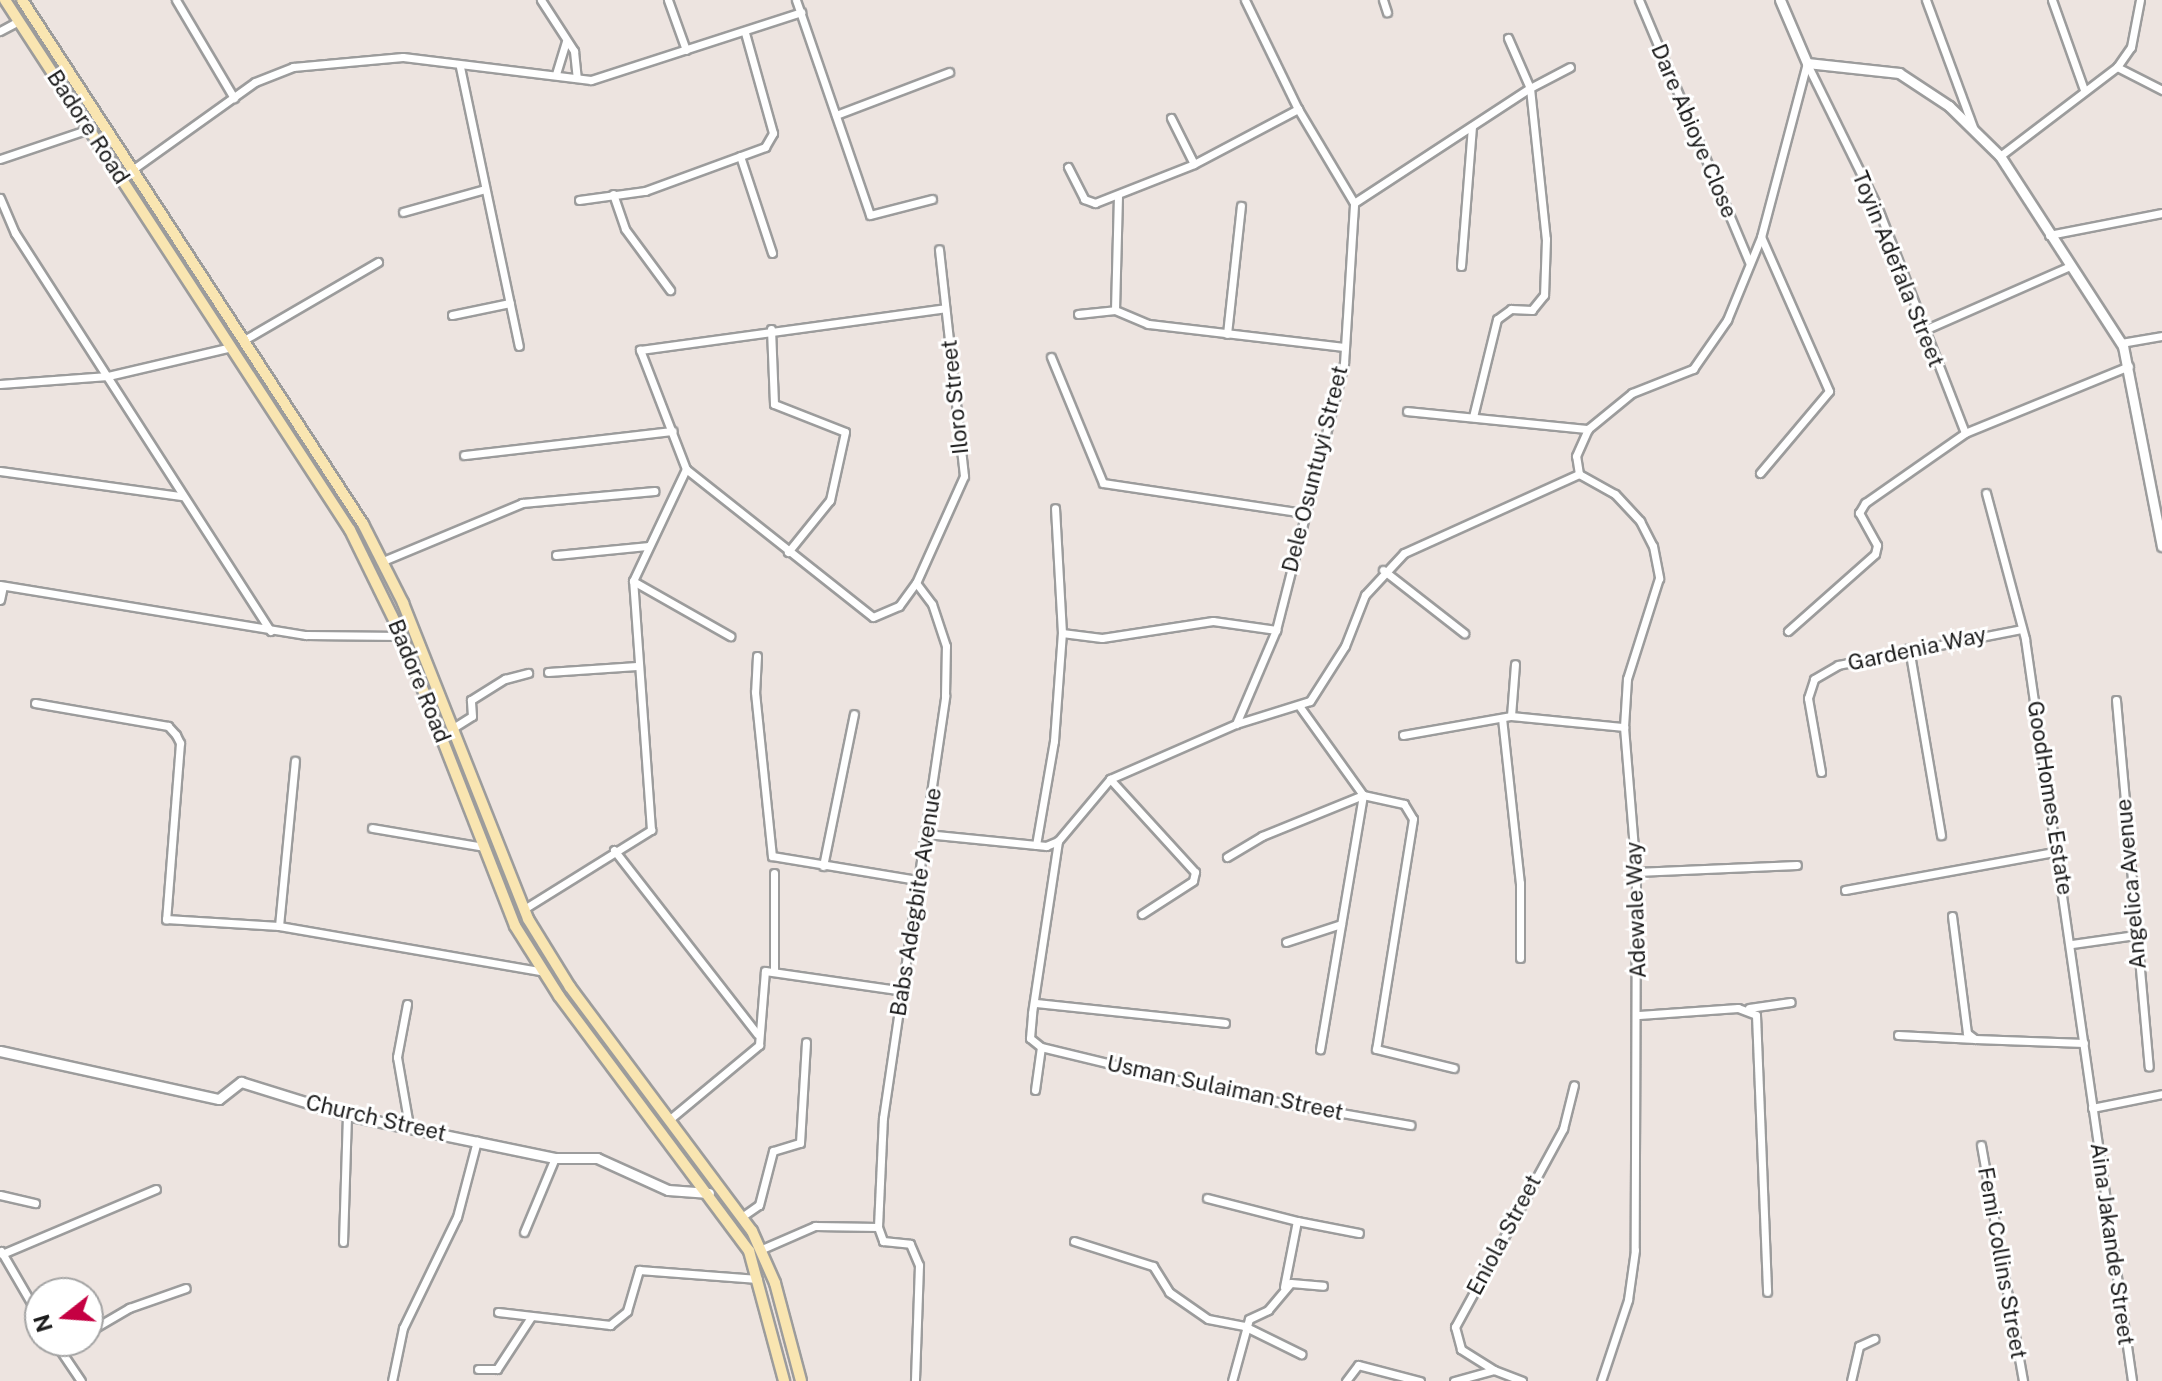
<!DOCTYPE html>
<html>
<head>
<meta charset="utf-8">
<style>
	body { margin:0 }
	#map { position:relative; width:2162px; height:1381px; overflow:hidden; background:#ede4e0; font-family:"Public Sans",sans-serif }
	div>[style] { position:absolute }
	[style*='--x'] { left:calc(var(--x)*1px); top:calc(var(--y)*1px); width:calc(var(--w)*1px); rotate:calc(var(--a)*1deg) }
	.roads { filter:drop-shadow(2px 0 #9c9c9c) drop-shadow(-2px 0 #9c9c9c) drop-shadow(0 2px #9c9c9c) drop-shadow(0 -2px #9c9c9c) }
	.minor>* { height:7px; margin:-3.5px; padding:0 3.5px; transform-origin:3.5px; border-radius:3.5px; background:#fff }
	.tertiary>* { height:9px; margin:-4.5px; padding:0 4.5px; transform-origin:4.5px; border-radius:4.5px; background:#fff }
	.secondary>* { height:10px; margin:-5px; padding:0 5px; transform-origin:5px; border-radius:5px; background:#f9e5b1 }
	span { translate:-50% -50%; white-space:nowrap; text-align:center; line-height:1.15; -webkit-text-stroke:6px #fff; paint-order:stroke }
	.street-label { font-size:22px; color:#1b1b1b }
	.north { position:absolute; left:24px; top:1277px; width:80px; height:80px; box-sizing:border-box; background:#fff; border:2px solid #a4a4a4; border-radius:50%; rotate:253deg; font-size:22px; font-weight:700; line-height:32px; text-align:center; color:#1b1b1b }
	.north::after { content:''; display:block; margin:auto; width:28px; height:36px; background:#c50042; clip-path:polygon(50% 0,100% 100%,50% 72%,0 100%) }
</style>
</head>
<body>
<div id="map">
	<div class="roads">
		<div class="minor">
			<div style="--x:176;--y:0;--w:114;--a:59.4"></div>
			<div style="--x:541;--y:0;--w:61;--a:57.1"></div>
			<div style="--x:574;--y:51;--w:27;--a:84"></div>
			<div style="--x:668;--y:0;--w:53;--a:70.2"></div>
			<div style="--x:796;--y:0;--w:227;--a:71"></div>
			<div style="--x:870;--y:215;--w:64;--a:-14.5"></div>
			<div style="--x:1245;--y:0;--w:121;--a:64.1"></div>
			<div style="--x:1298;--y:109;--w:109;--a:59.2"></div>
			<div style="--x:1383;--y:0;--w:13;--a:72"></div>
			<div style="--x:1639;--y:0;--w:284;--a:67.2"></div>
			<div style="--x:1926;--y:0;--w:139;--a:69.7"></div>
			<div style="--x:2052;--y:0;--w:96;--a:70.4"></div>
			<div style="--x:0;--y:31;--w:21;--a:-28"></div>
			<div style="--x:1508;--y:38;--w:55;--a:66.3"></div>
			<div style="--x:1530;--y:88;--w:45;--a:-27.7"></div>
			<div style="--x:1807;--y:64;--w:158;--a:63.8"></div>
			<div style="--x:1877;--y:206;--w:243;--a:68.8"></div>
			<div style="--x:460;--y:67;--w:285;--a:78.1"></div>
			<div style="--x:2117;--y:67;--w:51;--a:27.1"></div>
			<div style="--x:556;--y:74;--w:34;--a:-73"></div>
			<div style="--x:836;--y:115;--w:121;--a:-20.8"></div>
			<div style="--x:1171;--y:118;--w:51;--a:63.4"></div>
			<div style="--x:740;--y:156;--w:102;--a:71.7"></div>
			<div style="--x:2000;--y:156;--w:147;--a:-37.3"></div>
			<div style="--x:2117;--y:67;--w:24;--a:-55"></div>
			<div style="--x:2131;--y:47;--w:48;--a:-79.2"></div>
			<div style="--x:0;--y:159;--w:94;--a:-18.6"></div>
			<div style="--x:1068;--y:167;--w:36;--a:63"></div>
			<div style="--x:1084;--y:199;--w:12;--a:20"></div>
			<div style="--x:1095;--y:203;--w:106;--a:-21.5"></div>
			<div style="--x:1194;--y:164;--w:118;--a:-27.9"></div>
			<div style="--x:132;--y:170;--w:151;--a:-35.6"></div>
			<div style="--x:255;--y:82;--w:41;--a:-21.5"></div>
			<div style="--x:293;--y:67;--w:110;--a:-5.2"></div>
			<div style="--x:403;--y:57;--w:189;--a:7"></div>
			<div style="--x:591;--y:80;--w:221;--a:-17.9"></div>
			<div style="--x:613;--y:194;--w:37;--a:71"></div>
			<div style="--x:625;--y:229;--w:76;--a:53.6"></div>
			<div style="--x:0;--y:198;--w:38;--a:67"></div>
			<div style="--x:15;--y:233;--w:473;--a:57.3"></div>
			<div style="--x:579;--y:200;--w:67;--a:-7.8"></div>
			<div style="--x:645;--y:191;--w:128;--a:-20.1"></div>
			<div style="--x:765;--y:147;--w:16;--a:-60"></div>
			<div style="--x:773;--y:133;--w:104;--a:-105.6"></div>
			<div style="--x:1354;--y:203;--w:210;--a:-33.2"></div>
			<div style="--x:1530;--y:88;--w:152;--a:84"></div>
			<div style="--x:1546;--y:239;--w:56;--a:92"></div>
			<div style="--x:1544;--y:295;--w:19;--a:129"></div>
			<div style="--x:1532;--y:310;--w:21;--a:-177"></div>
			<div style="--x:1511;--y:309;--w:17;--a:144"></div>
			<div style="--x:1497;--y:319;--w:101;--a:103.8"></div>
			<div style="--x:403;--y:212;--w:85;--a:-15.7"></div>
			<div style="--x:2049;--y:235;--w:115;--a:-11"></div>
			<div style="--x:1461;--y:266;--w:140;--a:-85.5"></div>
			<div style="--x:1115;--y:310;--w:115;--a:-88.5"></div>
			<div style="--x:1078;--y:314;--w:37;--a:-6"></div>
			<div style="--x:1115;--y:310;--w:36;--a:23"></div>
			<div style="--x:1148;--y:324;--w:196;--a:6.7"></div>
			<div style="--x:452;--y:315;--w:59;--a:-11.7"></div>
			<div style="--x:771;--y:329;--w:75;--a:87.7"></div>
			<div style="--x:774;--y:404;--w:76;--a:21.5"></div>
			<div style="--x:845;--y:432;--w:70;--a:102.4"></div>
			<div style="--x:830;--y:500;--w:67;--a:128.9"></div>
			<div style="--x:1922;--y:331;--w:162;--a:-23.7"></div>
			<div style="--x:1227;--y:334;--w:129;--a:-83.8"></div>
			<div style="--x:244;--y:340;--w:155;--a:-30.2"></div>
			<div style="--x:2121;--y:343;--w:42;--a:-9.7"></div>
			<div style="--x:1051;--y:357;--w:136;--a:67.6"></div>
			<div style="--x:1103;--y:483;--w:202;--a:8.5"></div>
			<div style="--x:0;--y:384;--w:108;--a:-4.2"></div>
			<div style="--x:108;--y:376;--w:127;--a:-13.2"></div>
			<div style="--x:1407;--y:411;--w:182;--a:5.7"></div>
			<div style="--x:464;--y:455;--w:210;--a:-6.6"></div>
			<div style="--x:686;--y:469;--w:238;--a:38.4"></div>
			<div style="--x:873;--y:617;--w:28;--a:-23"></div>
			<div style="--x:899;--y:606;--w:29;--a:-54"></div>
			<div style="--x:916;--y:583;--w:117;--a:-65.8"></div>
			<div style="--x:964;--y:476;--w:228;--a:-96.3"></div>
			<div style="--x:0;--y:471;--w:183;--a:7.9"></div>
			<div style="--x:1760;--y:473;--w:107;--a:-49.9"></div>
			<div style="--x:1829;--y:391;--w:168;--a:-113.8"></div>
			<div style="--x:1579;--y:474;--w:41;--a:29.1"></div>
			<div style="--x:1615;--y:494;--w:37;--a:47"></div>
			<div style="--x:1640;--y:521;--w:28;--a:63"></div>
			<div style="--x:1653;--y:546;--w:33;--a:79"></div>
			<div style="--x:1659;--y:578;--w:106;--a:107.6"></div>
			<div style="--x:1627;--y:679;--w:48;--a:93.6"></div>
			<div style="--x:1624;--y:727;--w:145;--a:85.3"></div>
			<div style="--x:1636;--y:872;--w:378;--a:90.2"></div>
			<div style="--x:1635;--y:1250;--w:50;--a:98"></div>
			<div style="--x:1628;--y:1300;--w:85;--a:108.4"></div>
			<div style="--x:1579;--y:474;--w:18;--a:-99"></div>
			<div style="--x:1576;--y:456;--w:30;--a:-66"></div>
			<div style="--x:1588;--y:429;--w:57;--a:-39.3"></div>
			<div style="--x:1632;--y:393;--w:66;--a:-21.5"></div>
			<div style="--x:1693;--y:369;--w:60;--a:-55.2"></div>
			<div style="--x:1727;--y:320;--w:90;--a:-67.7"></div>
			<div style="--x:1761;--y:237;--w:180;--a:-75.2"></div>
			<div style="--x:1986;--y:493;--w:151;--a:75"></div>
			<div style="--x:2025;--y:639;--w:750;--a:81.79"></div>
			<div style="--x:556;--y:555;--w:91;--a:-5.6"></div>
			<div style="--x:383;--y:561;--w:151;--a:-22.6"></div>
			<div style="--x:522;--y:503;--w:133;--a:-5.2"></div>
			<div style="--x:1383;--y:570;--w:103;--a:37.9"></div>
			<div style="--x:633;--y:581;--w:112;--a:29.6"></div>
			<div style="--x:0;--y:585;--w:310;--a:9.3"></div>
			<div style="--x:306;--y:635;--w:96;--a:0.6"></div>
			<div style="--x:0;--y:600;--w:14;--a:-78"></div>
			<div style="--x:1788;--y:631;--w:116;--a:-41.5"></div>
			<div style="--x:1875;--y:554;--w:9;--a:-77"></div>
			<div style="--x:1877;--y:545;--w:37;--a:-119"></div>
			<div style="--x:1859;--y:513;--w:12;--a:-59"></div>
			<div style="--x:1865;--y:503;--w:122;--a:-35"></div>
			<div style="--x:1965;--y:433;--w:177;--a:-22.2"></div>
			<div style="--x:1062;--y:633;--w:40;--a:7.1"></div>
			<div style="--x:1102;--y:638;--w:112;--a:-8.7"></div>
			<div style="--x:1213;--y:621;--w:64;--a:8.1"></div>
			<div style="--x:1909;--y:648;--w:190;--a:80.3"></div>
			<div style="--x:757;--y:656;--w:36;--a:93"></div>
			<div style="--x:755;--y:692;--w:165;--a:84.1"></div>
			<div style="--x:772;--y:856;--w:147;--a:9.4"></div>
			<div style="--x:548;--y:672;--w:89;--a:-3.9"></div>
			<div style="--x:2116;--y:700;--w:368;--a:84.9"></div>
			<div style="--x:35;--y:703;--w:135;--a:9.8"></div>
			<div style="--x:168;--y:726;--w:12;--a:48"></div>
			<div style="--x:176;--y:735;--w:9;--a:63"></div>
			<div style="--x:180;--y:743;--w:177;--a:94.5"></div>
			<div style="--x:166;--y:919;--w:113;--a:3.5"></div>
			<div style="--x:279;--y:926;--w:265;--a:9.8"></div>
			<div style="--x:1300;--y:707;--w:108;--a:54.4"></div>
			<div style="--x:1363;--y:795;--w:258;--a:99.6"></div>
			<div style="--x:1511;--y:716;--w:52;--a:-85.6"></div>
			<div style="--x:1502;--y:718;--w:166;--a:83.8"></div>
			<div style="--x:1520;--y:883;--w:75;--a:90"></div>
			<div style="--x:1236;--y:724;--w:102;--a:-66.9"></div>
			<div style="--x:1276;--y:630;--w:275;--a:-75.7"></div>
			<div style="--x:1344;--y:364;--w:161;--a:-86.4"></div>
			<div style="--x:453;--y:728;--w:22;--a:-32"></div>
			<div style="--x:472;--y:716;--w:16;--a:-94"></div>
			<div style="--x:471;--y:700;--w:40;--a:-32"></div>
			<div style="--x:505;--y:679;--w:24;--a:-15"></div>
			<div style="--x:1403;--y:735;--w:110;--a:-10"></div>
			<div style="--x:1511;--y:716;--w:114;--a:5.6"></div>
			<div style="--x:1821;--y:772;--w:75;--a:-100"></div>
			<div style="--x:1808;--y:698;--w:20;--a:-72"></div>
			<div style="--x:1814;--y:679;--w:28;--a:-30"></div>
			<div style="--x:1838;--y:665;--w:187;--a:-11.1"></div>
			<div style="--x:1110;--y:779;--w:126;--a:47.6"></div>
			<div style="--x:1195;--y:872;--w:9;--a:103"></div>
			<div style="--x:1193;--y:881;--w:61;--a:147.1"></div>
			<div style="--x:372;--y:828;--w:114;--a:9.6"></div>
			<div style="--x:926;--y:834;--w:121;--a:5.7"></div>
			<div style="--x:1046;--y:846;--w:13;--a:-23"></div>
			<div style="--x:1058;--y:841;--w:81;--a:-50"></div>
			<div style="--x:1110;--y:779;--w:137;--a:-23.6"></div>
			<div style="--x:1236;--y:724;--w:77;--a:-17.3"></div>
			<div style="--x:1310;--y:701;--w:65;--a:-57.5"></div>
			<div style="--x:1345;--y:646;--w:55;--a:-68.6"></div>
			<div style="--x:1365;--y:595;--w:57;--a:-47.1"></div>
			<div style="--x:1404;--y:553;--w:192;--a:-24.3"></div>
			<div style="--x:1036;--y:845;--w:106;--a:-80.2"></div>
			<div style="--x:1054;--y:741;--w:108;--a:-85.8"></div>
			<div style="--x:1062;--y:633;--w:125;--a:-93.2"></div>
			<div style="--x:614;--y:850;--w:233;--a:52.1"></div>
			<div style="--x:1227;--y:857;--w:41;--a:-31"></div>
			<div style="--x:1262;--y:836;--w:109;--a:-22.1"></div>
			<div style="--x:1363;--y:795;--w:42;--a:12.4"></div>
			<div style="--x:1404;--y:804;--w:17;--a:59"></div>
			<div style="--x:1413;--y:819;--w:233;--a:99.1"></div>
			<div style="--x:1376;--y:1049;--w:80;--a:13.7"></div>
			<div style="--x:823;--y:866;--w:155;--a:-78.5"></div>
			<div style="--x:1636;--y:872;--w:161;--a:-2.5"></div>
			<div style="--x:774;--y:873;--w:98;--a:90"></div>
			<div style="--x:1845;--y:890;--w:218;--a:-10.3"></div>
			<div style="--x:524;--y:909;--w:150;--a:-31.9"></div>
			<div style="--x:651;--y:830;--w:250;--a:-94.1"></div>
			<div style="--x:633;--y:581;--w:124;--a:-64.7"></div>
			<div style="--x:686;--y:469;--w:128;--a:-111.1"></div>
			<div style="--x:640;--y:350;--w:308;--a:-7.8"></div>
			<div style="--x:1952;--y:916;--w:118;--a:82.7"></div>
			<div style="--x:1967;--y:1033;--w:10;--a:37"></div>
			<div style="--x:1975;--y:1039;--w:109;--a:2.1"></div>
			<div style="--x:279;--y:926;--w:166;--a:-84.5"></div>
			<div style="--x:1286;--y:942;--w:58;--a:-18.1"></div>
			<div style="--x:2072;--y:944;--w:64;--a:-8.1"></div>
			<div style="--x:1036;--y:1003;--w:190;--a:6"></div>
			<div style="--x:407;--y:1004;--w:54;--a:100.7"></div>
			<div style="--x:397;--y:1057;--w:70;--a:80.1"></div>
			<div style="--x:1749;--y:1008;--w:42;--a:-8.1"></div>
			<div style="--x:1639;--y:1015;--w:99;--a:-4"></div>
			<div style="--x:1738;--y:1008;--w:19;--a:21"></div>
			<div style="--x:1756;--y:1015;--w:277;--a:87.7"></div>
			<div style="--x:1898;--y:1035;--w:77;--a:3"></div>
			<div style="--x:1041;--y:1047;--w:209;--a:13.6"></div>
			<div style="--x:1244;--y:1096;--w:169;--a:9.9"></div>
			<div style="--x:1035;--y:1090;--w:43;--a:-82.1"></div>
			<div style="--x:1041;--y:1047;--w:14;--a:-141"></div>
			<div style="--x:1030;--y:1038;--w:25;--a:-85"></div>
			<div style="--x:1032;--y:1013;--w:174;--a:-81.4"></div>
			<div style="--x:2092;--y:1108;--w:71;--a:-11.3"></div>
			<div style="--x:670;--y:1119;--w:116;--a:-39.7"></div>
			<div style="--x:759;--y:1045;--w:74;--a:-85.4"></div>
			<div style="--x:765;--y:971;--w:139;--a:8.2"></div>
			<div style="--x:1981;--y:1145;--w:240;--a:79.9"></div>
			<div style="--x:0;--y:1195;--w:36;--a:13"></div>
			<div style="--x:1207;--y:1198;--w:93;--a:14.3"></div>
			<div style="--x:743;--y:1216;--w:19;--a:-35"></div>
			<div style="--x:759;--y:1205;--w:56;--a:-75.5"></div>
			<div style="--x:773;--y:1151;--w:28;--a:-17"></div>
			<div style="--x:800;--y:1143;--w:101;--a:-86.6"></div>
			<div style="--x:878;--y:1227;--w:109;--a:-87.4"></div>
			<div style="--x:883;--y:1118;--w:427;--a:-81.6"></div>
			<div style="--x:945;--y:696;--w:50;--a:-88.9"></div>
			<div style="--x:946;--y:646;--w:44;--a:-108.4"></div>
			<div style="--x:932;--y:604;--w:26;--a:-127"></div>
			<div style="--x:524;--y:1232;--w:80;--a:-67.3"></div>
			<div style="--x:1074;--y:1241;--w:83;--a:17.6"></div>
			<div style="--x:1153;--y:1266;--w:31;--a:58"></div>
			<div style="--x:1169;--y:1292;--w:47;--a:34.7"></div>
			<div style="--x:1208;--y:1319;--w:37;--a:11"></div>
			<div style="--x:1244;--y:1326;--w:64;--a:26.2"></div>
			<div style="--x:343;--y:1242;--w:127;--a:-88.2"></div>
			<div style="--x:762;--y:1249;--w:58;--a:-23.5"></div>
			<div style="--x:815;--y:1226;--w:63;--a:0.9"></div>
			<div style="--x:878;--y:1227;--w:15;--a:70"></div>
			<div style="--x:883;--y:1241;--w:27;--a:6"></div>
			<div style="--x:910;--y:1244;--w:23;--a:67"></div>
			<div style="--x:919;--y:1265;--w:116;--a:92"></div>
			<div style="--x:1;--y:1251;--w:78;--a:59.8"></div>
			<div style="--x:2;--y:1254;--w:167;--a:-22.9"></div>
			<div style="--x:1284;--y:1287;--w:67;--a:-78.9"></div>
			<div style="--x:1297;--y:1221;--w:63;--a:11"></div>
			<div style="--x:498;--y:1312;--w:113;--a:6.6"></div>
			<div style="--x:610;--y:1325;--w:22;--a:-39"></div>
			<div style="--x:627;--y:1311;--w:43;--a:-73.7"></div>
			<div style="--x:639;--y:1270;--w:119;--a:4.3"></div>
			<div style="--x:88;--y:1332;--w:48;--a:-30.3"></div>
			<div style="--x:129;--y:1308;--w:60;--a:-19.3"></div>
			<div style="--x:54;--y:1341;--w:48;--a:56"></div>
			<div style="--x:60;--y:1350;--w:17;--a:-33"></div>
			<div style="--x:478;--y:1369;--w:19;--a:0"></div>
			<div style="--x:497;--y:1369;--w:62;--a:-56.8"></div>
			<div style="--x:1494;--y:1370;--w:39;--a:-148"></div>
			<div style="--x:1461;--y:1349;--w:23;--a:-105"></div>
			<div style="--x:1455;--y:1327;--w:226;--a:-61.4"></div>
			<div style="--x:1563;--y:1129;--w:45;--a:-76"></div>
			<div style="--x:392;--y:1381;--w:54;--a:-78.3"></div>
			<div style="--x:403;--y:1328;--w:123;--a:-64.1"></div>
			<div style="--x:457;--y:1217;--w:79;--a:-75.3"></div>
			<div style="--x:1232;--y:1381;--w:64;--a:-74.7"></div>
			<div style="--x:1249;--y:1319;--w:21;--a:-25"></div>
			<div style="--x:1268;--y:1310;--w:35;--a:-50"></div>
			<div style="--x:1291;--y:1283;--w:32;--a:5"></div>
			<div style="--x:1346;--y:1381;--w:20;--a:-53"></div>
			<div style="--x:1358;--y:1365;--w:64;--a:14.5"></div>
			<div style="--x:1454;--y:1381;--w:41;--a:-15.4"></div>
			<div style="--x:1494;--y:1370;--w:30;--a:21"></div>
			<div style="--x:1851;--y:1381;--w:36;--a:-77"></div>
			<div style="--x:1859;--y:1346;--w:17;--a:-25"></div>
		</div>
		<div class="tertiary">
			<div style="--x:1780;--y:0;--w:69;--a:66.8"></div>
			<div style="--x:1807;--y:63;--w:93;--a:6.2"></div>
			<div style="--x:1899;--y:73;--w:60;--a:33.4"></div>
			<div style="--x:1949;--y:106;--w:71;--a:44.4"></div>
			<div style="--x:2000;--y:156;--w:226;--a:57.1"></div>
			<div style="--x:2123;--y:346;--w:204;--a:79"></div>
			<div style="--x:0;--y:1051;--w:224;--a:12.4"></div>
			<div style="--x:219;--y:1099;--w:28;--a:-38"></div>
			<div style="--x:241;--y:1082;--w:111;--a:17.3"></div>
			<div style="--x:347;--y:1115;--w:212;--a:11.7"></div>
			<div style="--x:555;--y:1158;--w:42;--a:0"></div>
			<div style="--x:597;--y:1158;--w:78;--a:24.3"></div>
			<div style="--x:668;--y:1190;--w:41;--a:4.2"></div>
		</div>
		<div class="secondary">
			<div style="--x:5;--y:0;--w:632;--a:56.94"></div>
			<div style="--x:350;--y:530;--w:118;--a:63.9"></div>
			<div style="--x:402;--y:636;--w:311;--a:68.7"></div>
			<div style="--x:515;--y:926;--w:83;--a:57.8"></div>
			<div style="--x:559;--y:996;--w:318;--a:53.3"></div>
			<div style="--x:749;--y:1251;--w:135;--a:74.9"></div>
			<div style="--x:22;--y:0;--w:625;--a:56.95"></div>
			<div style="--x:363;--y:524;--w:89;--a:63.1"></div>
			<div style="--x:403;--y:603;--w:340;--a:68.4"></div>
			<div style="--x:528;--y:919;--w:80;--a:58.3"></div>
			<div style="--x:570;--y:987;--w:304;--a:53.3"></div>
			<div style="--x:752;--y:1231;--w:57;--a:66.1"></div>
			<div style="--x:775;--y:1283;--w:101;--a:75.1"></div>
		</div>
	</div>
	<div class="street-label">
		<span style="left:88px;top:127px;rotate:57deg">Badore Road</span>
		<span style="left:1694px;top:131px;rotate:67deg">Dare Abioye Close</span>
		<span style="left:1898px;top:269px;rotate:68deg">Toyin Adefala Street</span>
		<span style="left:955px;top:397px;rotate:-96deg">Iloro Street</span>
		<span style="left:1315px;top:469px;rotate:-76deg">Dele Osuntuyi Street</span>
		<span style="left:1917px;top:649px;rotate:-12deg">Gardenia Way</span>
		<span style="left:419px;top:681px;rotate:68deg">Badore Road</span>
		<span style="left:2050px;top:798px;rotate:81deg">GoodHomes Estate</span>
		<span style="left:2131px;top:884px;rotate:-95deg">Angelica Avenue</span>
		<span style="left:916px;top:902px;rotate:-81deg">Babs Adegbite Avenue</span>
		<span style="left:1636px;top:910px;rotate:-92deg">Adewale Way</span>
		<span style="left:1225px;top:1088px;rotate:12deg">Usman Sulaiman Street</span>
		<span style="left:376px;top:1118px;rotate:13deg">Church Street</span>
		<span style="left:1504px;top:1235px;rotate:-62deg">Eniola Street</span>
		<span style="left:2112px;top:1244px;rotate:82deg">Aina Jakande Street</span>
		<span style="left:2002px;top:1263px;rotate:80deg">Femi Collins Street</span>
	</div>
	<div class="north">N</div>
</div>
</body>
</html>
